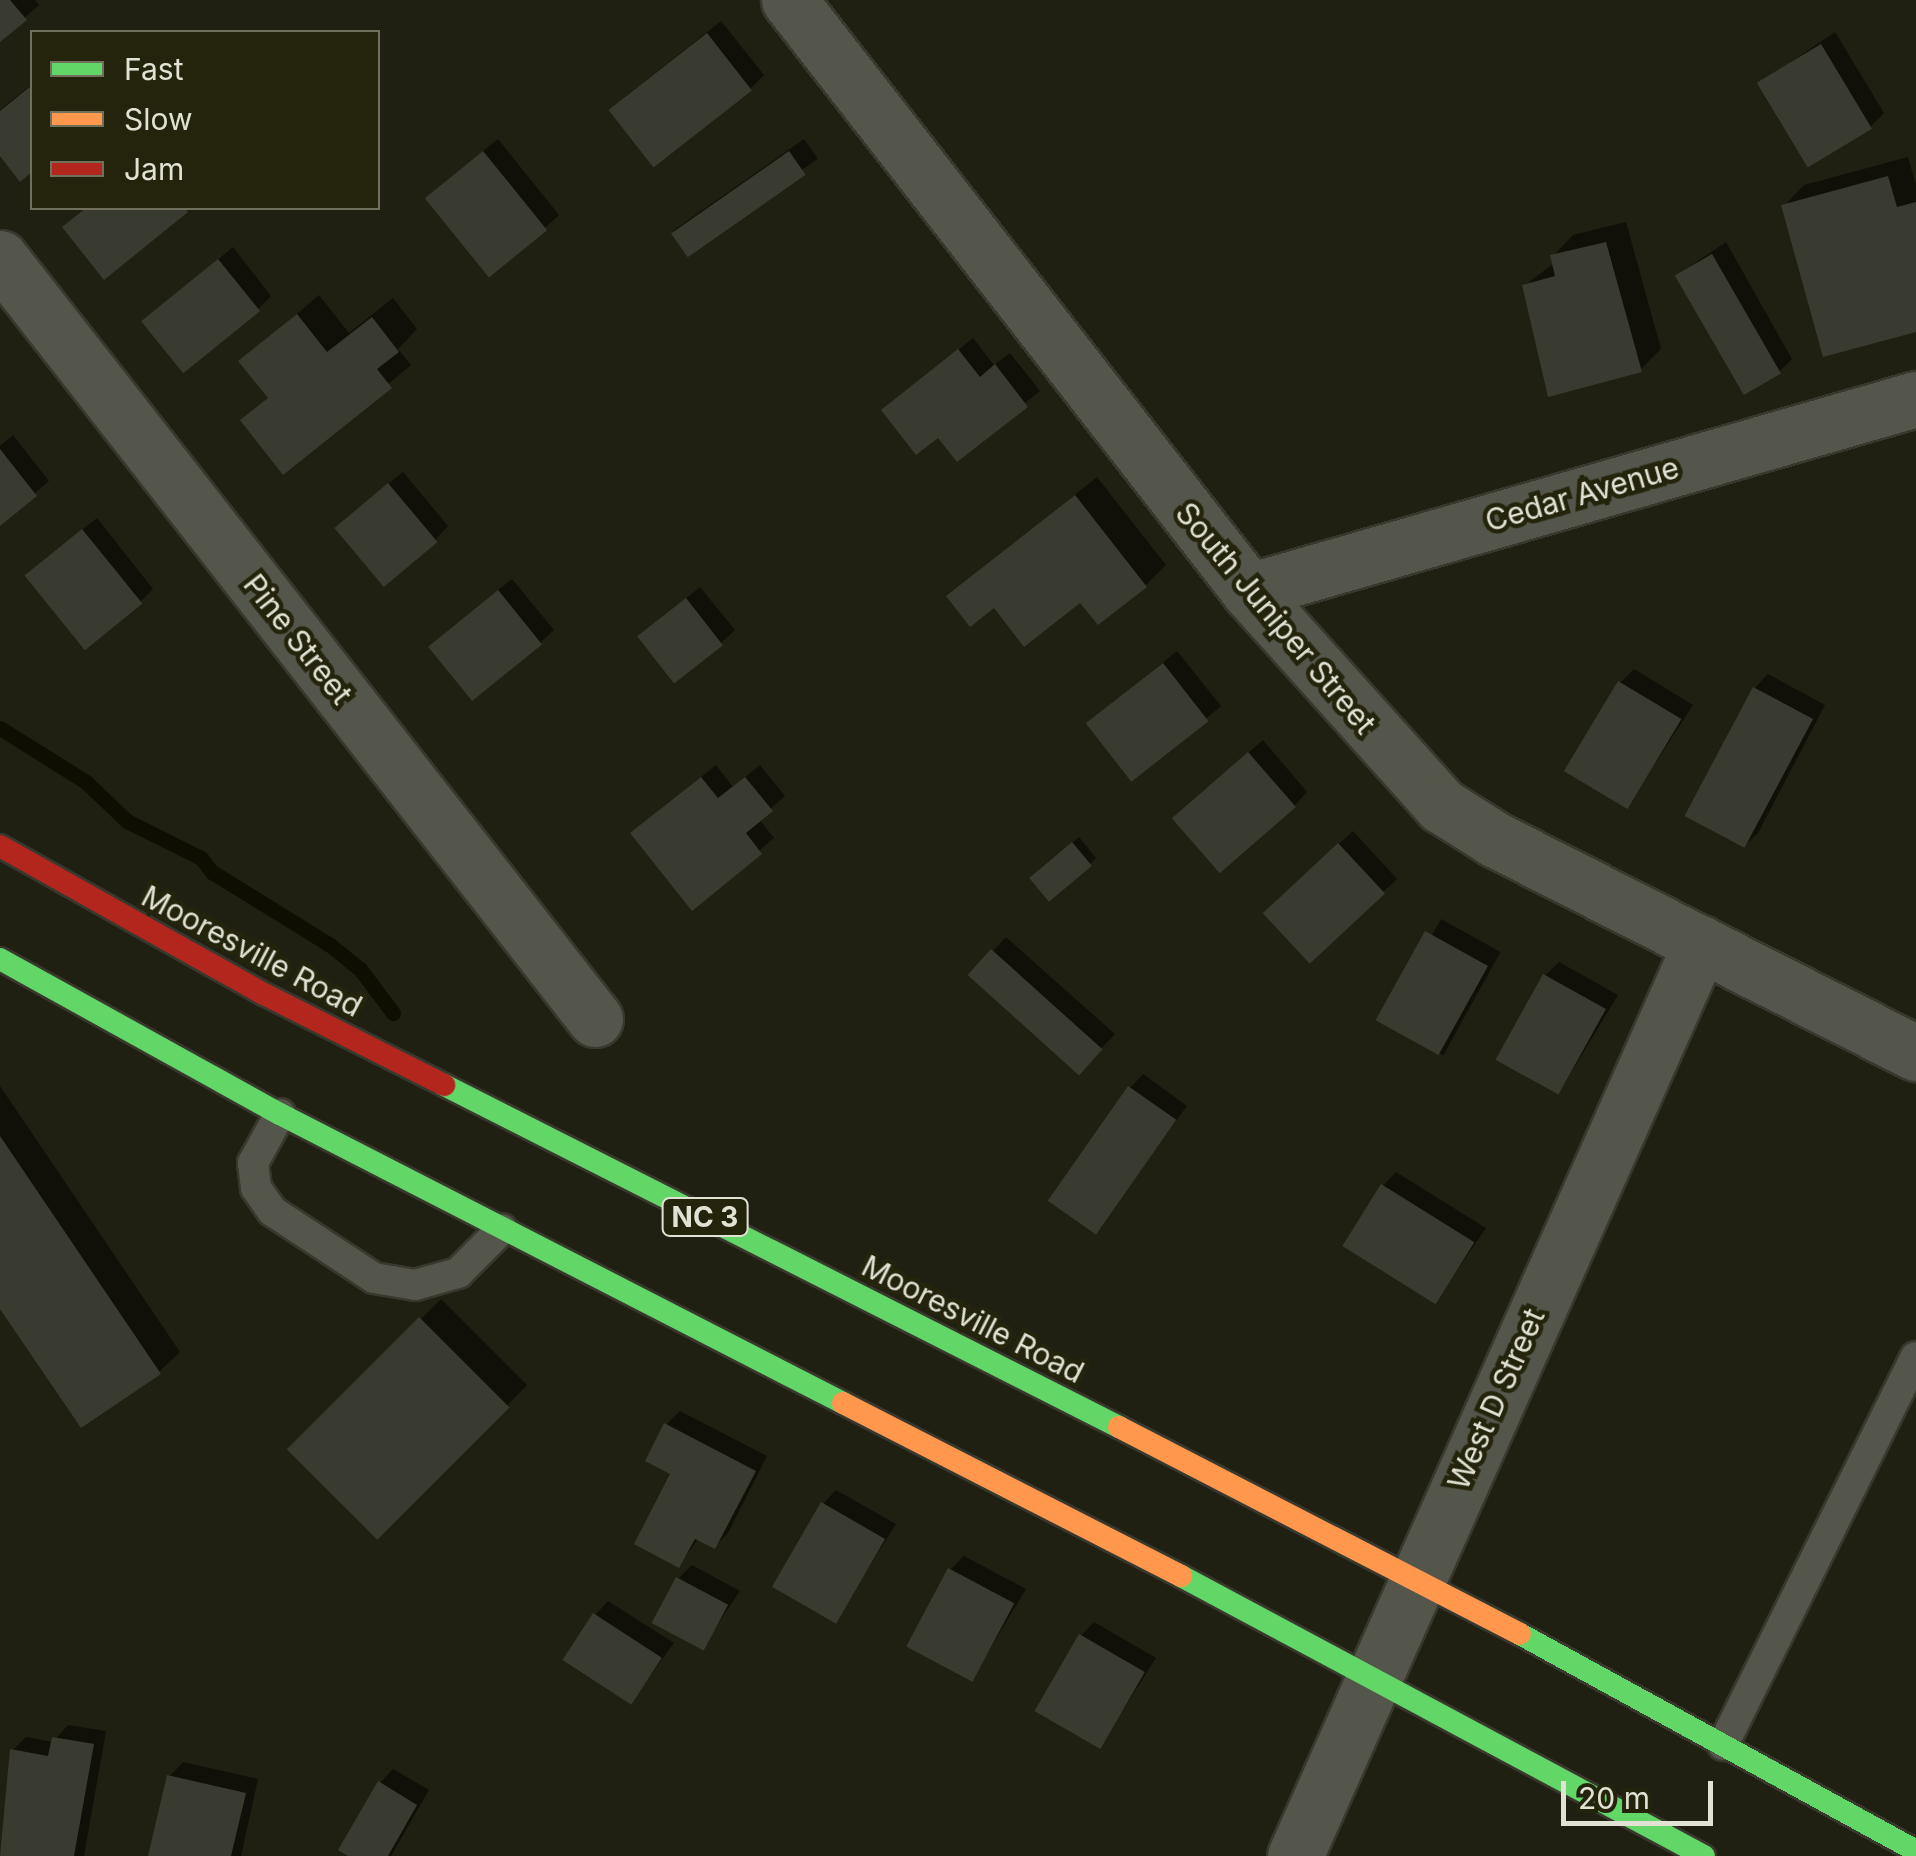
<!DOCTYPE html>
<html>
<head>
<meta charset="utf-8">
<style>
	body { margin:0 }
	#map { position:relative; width:1916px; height:1856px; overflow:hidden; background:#1f1f12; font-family:Inter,sans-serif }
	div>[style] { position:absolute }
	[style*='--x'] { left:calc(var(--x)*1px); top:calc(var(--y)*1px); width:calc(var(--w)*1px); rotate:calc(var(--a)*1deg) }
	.shadow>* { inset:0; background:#0007; transform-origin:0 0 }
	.stream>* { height:15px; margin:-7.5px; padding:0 7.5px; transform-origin:7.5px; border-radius:7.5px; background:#0e0e03 }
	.building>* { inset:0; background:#3a3b30; transform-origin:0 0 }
	.roads { filter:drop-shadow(2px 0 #38382e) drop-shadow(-2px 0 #38382e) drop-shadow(0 2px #38382e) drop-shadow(0 -2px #38382e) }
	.lane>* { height:30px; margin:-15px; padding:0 15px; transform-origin:15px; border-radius:15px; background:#55564b }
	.street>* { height:55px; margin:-27.5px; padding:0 27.5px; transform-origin:27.5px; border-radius:27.5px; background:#55564b }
	.fast>* { height:22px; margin:-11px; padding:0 11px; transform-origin:11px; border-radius:11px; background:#63d668 }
	.slow>* { height:22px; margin:-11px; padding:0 11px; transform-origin:11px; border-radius:11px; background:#ff974d }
	.jam>* { height:22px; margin:-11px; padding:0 11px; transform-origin:11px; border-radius:11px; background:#b3261e }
	span { translate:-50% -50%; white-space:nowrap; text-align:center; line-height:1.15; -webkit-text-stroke:9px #24240d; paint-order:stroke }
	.shield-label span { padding:2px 8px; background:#24240d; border:2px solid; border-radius:8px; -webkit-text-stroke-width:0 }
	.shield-label { font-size:28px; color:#e1e2d4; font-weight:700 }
	.street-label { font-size:30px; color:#e1e2d4 }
	.legend { position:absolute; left:30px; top:30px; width:350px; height:180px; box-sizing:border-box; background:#24240d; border:2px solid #70705d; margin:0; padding:12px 18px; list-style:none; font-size:30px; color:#e1e2d4 }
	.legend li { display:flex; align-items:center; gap:20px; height:50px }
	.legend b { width:50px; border:2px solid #70705d }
	.scale { position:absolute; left:1561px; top:1781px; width:152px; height:45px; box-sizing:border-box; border:5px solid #e1e2d4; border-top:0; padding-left:12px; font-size:30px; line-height:35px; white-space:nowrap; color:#e1e2d4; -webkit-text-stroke:8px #24240d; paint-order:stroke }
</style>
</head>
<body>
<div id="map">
	<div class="shadow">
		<div style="clip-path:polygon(0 0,35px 0,39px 5px,0 39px)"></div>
		<div style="clip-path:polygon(721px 21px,764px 75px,750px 89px,625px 97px)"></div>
		<div style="clip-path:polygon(1835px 32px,1884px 113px,1870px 127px,1760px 83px)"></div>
		<div style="clip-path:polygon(32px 84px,32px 169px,21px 178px,0 152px,0 110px)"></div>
		<div style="clip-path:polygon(498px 139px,559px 215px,545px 228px,441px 185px)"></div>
		<div style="left:804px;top:139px;width:24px;height:160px;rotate:55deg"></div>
		<div style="clip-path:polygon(1908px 157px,1916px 185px,1916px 330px,1784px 206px,1804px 185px)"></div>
		<div style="clip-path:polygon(86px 208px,190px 208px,104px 277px,65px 227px)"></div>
		<div style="clip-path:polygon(1626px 222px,1661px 349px,1640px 370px,1524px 286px,1554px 263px,1553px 256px,1573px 235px)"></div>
		<div style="clip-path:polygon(1726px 242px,1792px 359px,1779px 372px,1677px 275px)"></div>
		<div style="clip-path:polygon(233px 247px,271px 296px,258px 309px,144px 321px)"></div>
		<div style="clip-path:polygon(319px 295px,349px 333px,393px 298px,417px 329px,398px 349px,411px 365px,284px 471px,243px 421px,270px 396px,242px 361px)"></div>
		<div style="clip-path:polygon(973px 338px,994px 365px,1010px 353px,1040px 391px,958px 458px,938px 434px,885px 410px)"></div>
		<div style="clip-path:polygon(13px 435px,49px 481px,0 522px,0 446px)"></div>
		<div style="clip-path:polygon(403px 472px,448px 526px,435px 540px,351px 514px)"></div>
		<div style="clip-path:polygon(1097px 477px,1166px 565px,1146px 585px,1099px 622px,1081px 599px,994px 604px,949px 596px)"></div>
		<div style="clip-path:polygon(97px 518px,153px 589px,140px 602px,41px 562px)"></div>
		<div style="clip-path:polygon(512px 579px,554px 630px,540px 643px,445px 633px)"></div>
		<div style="clip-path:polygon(700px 587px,735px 630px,721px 643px,655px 624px)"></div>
		<div style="clip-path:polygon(1177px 651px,1221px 706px,1133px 779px,1103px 711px)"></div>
		<div style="clip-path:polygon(1634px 669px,1693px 705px,1627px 807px,1620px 683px)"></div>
		<div style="clip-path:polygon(1768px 674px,1825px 705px,1758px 833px,1744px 846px,1755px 688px)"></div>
		<div style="clip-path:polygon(1263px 740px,1307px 792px,1294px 806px,1188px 804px)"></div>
		<div style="clip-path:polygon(716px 765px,733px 787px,760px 765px,785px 796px,759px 819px,774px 838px,692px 907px,647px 820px)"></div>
		<div style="clip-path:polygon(1353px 831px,1397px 879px,1383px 892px,1278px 899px)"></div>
		<div style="clip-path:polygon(1079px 837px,1096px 858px,1090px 864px,1038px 870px)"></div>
		<div style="left:1441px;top:919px;width:68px;height:118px;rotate:29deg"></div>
		<div style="clip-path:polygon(1006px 937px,1115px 1034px,1080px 1071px,993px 951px)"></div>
		<div style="clip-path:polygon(1559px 962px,1618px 995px,1560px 1091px,1545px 976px)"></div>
		<div style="clip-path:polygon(1143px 1074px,1187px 1106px,1095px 1231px,1130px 1088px)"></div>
		<div style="clip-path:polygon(0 1086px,180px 1352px,159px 1372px,0 1305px)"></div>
		<div style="clip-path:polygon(1396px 1172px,1486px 1228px,1436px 1301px,1383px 1186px)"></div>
		<div style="left:441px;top:1299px;width:122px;height:214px;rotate:45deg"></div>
		<div style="clip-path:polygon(680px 1411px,767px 1456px,728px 1533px,715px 1546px,699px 1538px,679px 1565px,666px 1425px)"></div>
		<div style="clip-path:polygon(836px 1490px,896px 1524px,835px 1621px,823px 1504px)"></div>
		<div style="clip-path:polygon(964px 1556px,1026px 1589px,972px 1679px,950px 1570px)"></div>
		<div style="clip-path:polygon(692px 1565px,740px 1591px,702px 1648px,678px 1579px)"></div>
		<div style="clip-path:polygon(608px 1601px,674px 1643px,631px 1702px,595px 1615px)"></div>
		<div style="clip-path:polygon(1094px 1622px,1156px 1658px,1100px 1746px,1081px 1636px)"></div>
		<div style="clip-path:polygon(68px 1725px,106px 1731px,84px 1856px,0 1856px,13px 1750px,26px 1737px,53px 1742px)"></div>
		<div style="clip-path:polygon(183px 1762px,258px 1779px,241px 1856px,151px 1856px,170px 1776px)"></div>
		<div style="clip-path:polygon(393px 1769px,429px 1790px,391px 1856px,353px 1856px,380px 1783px)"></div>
	</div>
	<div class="stream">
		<div style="--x:0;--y:728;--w:102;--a:32.1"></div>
		<div style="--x:86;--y:782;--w:57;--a:43.6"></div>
		<div style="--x:127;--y:821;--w:83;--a:26.6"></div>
		<div style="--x:201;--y:858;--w:18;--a:52"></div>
		<div style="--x:212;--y:872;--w:139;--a:31.7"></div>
		<div style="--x:330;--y:945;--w:38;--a:39"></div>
		<div style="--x:360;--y:969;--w:55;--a:53.1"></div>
	</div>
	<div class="building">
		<div style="clip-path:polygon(0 0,10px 0,27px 20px,0 42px)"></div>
		<div style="left:707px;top:33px;width:73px;height:125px;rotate:52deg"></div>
		<div style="left:1821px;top:44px;width:99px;height:75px;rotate:59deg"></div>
		<div style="clip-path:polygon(32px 85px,32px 172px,20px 182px,0 156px,0 111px)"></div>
		<div style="left:483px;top:151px;width:102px;height:75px;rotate:51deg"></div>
		<div style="left:789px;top:151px;width:29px;height:144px;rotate:55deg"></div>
		<div style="clip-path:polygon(1888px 176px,1897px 207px,1916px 202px,1916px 332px,1823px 357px,1781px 205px)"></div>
		<div style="clip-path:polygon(86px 208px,185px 208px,188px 212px,104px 280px,62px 227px)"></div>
		<div style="clip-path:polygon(1606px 242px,1642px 372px,1548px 397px,1522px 285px,1555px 276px,1550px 255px)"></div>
		<div style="left:1712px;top:254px;width:138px;height:43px;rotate:60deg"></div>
		<div style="left:218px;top:259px;width:67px;height:99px;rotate:51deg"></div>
		<div style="clip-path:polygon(297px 314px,327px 352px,372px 317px,399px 352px,377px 369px,392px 388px,283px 475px,240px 420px,268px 398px,238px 361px)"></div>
		<div style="clip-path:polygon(958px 349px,980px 377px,995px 364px,1028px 407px,957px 462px,938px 438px,916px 455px,881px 410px)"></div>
		<div style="clip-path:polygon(0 449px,37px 496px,0 526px)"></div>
		<div style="left:388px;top:483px;width:77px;height:70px;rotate:50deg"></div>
		<div style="clip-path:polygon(1075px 495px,1147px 587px,1098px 625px,1080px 603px,1024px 647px,994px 608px,970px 627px,946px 596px)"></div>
		<div style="left:82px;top:529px;width:96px;height:74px;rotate:51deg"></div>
		<div style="left:498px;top:590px;width:70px;height:90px;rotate:51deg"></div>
		<div style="left:686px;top:598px;width:60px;height:62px;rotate:52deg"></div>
		<div style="left:1163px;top:663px;width:74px;height:98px;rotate:52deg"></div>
		<div style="left:1618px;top:681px;width:74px;height:105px;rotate:31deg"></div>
		<div style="left:1753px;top:687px;width:68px;height:146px;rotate:28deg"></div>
		<div style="left:1248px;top:752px;width:73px;height:101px;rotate:49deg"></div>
		<div style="clip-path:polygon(701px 777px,718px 798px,745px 777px,773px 811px,746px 833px,762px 854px,692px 911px,630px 833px)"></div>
		<div style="left:1072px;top:842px;width:31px;height:56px;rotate:50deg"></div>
		<div style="left:1338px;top:843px;width:69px;height:103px;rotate:47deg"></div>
		<div style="left:1425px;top:931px;width:72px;height:102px;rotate:29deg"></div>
		<div style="left:991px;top:949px;width:150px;height:35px;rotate:42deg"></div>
		<div style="left:1543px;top:974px;width:72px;height:98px;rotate:29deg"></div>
		<div style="left:1128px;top:1086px;width:59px;height:140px;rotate:35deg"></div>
		<div style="clip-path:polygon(0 1136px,161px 1374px,81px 1428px,0 1309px)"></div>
		<div style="left:1381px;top:1184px;width:110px;height:73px;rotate:32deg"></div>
		<div style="left:419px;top:1317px;width:128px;height:187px;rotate:45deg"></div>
		<div style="clip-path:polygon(664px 1423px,756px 1471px,715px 1549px,695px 1539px,679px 1568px,634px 1544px,670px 1474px,645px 1461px)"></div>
		<div style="left:821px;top:1502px;width:74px;height:98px;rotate:30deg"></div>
		<div style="left:948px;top:1568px;width:75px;height:89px;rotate:28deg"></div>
		<div style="left:676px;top:1577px;width:59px;height:52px;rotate:28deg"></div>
		<div style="left:593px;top:1613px;width:82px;height:56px;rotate:33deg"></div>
		<div style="left:1079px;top:1634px;width:76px;height:89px;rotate:30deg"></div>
		<div style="clip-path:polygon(52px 1737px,94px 1744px,74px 1856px,0 1856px,10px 1749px,48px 1756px)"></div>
		<div style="clip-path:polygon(167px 1775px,246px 1793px,231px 1856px,148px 1856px)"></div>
		<div style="clip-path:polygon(378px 1781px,417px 1805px,388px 1856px,348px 1856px,338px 1850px)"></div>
	</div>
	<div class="roads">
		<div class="lane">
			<div style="--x:280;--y:1114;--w:56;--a:118.9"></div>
			<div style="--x:253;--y:1163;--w:25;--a:83"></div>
			<div style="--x:256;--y:1188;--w:28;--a:55"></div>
			<div style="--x:272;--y:1211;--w:122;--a:33.3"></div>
			<div style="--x:374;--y:1278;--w:42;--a:9.7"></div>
			<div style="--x:415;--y:1285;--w:45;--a:-15.6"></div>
			<div style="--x:458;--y:1273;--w:62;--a:-45"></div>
			<div style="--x:1723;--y:1745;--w:433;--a:-63.6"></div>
		</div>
		<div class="street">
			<div style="--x:789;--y:0;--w:749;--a:52.1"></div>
			<div style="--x:1249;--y:591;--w:289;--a:48.1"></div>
			<div style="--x:1442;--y:806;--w:64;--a:32.2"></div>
			<div style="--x:1496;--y:840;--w:471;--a:26.9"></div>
			<div style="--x:0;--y:258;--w:966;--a:51.98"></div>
			<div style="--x:1249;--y:591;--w:694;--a:-16.06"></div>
			<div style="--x:1295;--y:1856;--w:999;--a:-66.03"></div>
		</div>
		<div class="fast">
			<div style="--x:0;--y:959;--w:320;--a:29"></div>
			<div style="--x:280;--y:1114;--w:633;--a:27.17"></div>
			<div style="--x:444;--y:1085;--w:757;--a:26.87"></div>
			<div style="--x:1181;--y:1576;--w:593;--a:28.16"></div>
			<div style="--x:1520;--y:1634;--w:452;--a:28.7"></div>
		</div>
		<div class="slow">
			<div style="--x:843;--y:1403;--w:380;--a:27.1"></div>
			<div style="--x:1119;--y:1427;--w:451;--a:27.3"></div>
		</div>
		<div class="jam">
			<div style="--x:0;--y:846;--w:303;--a:29.3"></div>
			<div style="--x:264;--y:994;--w:202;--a:26.8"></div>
		</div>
	</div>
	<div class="shield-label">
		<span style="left:705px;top:1217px">NC 3</span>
	</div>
	<div class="street-label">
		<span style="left:1582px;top:494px;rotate:-16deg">Cedar Avenue</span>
		<span style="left:1276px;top:618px;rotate:50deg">South Juniper Street</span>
		<span style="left:298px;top:639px;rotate:52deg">Pine Street</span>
		<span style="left:252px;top:951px;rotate:28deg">Mooresville Road</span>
		<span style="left:973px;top:1319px;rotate:27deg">Mooresville Road</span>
		<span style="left:1496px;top:1399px;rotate:-66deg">West D Street</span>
	</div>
	<ul class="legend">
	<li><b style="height:12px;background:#63d668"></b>Fast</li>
	<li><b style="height:12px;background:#ff974d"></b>Slow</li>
	<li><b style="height:12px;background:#b3261e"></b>Jam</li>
	</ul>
	<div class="scale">20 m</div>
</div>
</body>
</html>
